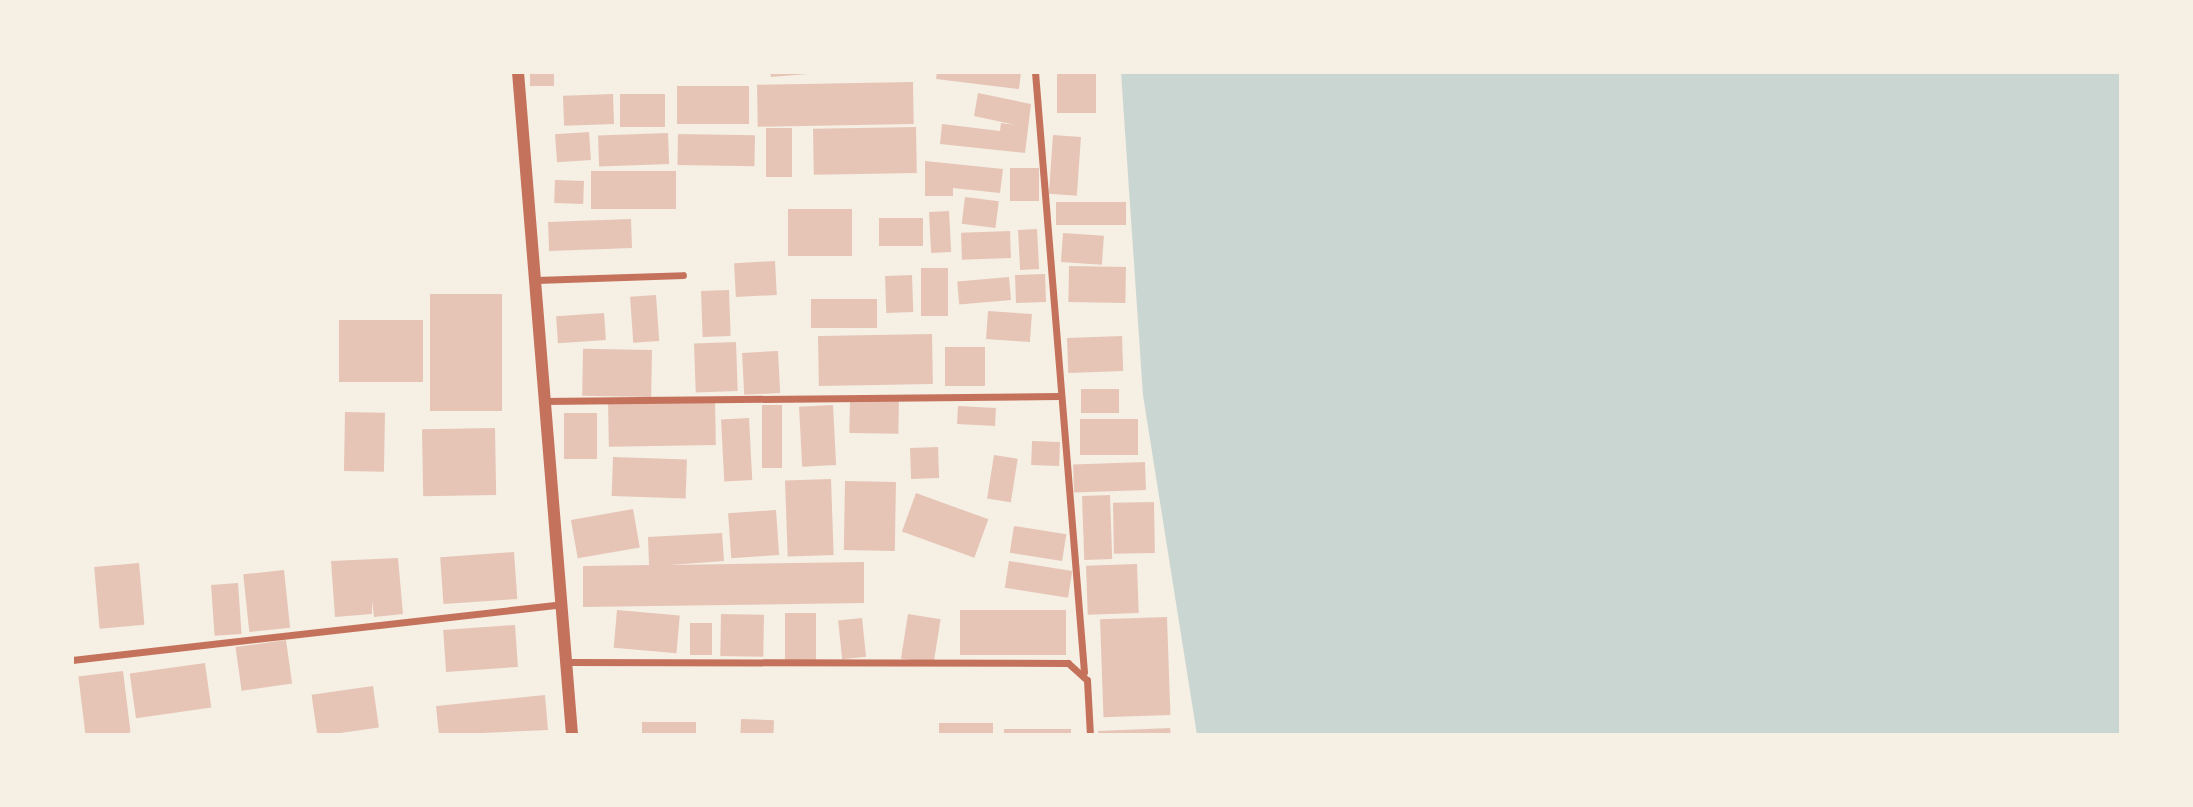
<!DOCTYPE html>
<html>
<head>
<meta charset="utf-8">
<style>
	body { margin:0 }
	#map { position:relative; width:2193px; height:807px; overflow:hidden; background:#f6efe4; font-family:"Playfair Display",serif }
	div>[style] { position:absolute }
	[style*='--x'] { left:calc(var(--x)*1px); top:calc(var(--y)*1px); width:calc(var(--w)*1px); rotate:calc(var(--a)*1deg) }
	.water>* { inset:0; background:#c9d6d2 }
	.building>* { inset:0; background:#e6c5b7; transform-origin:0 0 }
	.minor>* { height:7px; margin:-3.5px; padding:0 3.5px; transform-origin:3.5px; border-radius:3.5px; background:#c5725c }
	.tertiary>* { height:12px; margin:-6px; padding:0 6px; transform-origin:6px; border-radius:6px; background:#c5725c }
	span { translate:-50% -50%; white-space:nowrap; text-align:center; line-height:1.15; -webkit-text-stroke:7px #f6efe4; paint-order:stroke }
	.frame { position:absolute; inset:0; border:74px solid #f6efe4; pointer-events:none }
</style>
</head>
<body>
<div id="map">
	<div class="water">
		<div style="clip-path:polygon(1121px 72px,2121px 72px,2121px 735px,1197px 735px,1143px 395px)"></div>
	</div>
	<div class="building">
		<div style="left:530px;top:72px;width:24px;height:14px"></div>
		<div style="clip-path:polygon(770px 72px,808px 72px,808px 74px,771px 77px)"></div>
		<div style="clip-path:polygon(937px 72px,1021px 72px,1019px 89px,936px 79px)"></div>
		<div style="left:1057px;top:72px;width:39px;height:41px"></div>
		<div style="left:913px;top:82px;width:42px;height:156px;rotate:89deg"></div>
		<div style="left:749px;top:86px;width:38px;height:72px;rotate:90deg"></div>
		<div style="clip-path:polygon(978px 93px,1031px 104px,1025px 153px,940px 144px,942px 124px,1000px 131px,1001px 123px,1016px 125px,974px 116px)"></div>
		<div style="left:613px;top:94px;width:30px;height:50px;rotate:88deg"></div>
		<div style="left:665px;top:94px;width:33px;height:45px;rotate:90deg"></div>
		<div style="left:916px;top:127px;width:46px;height:103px;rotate:89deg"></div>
		<div style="left:766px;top:128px;width:26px;height:49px"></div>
		<div style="left:589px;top:132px;width:28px;height:34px;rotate:86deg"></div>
		<div style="left:668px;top:133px;width:31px;height:70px;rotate:88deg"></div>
		<div style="left:678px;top:134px;width:77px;height:31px;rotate:1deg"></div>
		<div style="left:1053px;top:135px;width:28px;height:59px;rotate:4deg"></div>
		<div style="clip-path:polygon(925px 161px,1003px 169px,1000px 193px,953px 188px,953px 196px,925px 196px)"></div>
		<div style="left:1010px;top:168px;width:29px;height:33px"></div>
		<div style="left:676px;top:171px;width:38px;height:85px;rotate:90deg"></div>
		<div style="left:555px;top:180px;width:29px;height:23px;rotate:2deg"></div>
		<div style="left:965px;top:197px;width:34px;height:27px;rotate:7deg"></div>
		<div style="left:1126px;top:202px;width:23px;height:70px;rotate:90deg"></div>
		<div style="left:852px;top:209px;width:47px;height:64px;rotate:90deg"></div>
		<div style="left:949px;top:211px;width:41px;height:20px;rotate:87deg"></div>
		<div style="left:879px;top:218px;width:44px;height:28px"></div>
		<div style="left:631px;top:219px;width:29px;height:83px;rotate:88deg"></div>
		<div style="left:1037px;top:229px;width:40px;height:19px;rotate:87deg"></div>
		<div style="left:1010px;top:231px;width:27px;height:49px;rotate:88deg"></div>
		<div style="left:1063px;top:233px;width:41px;height:29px;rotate:4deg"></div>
		<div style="left:775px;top:261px;width:34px;height:41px;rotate:87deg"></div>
		<div style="left:1069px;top:266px;width:57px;height:36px;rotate:1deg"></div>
		<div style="left:921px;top:268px;width:27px;height:48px"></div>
		<div style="left:1045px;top:274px;width:28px;height:30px;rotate:88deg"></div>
		<div style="left:912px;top:275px;width:37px;height:27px;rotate:88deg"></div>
		<div style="left:1009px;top:277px;width:23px;height:52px;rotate:85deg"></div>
		<div style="left:729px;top:290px;width:46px;height:28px;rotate:88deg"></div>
		<div style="left:502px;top:294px;width:117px;height:72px;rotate:90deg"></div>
		<div style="left:656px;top:295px;width:46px;height:26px;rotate:86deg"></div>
		<div style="left:877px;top:299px;width:29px;height:66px;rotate:90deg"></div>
		<div style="left:988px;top:311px;width:44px;height:28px;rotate:4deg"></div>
		<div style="left:604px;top:313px;width:27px;height:48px;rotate:86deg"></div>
		<div style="left:339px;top:320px;width:84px;height:62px"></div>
		<div style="left:932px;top:334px;width:50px;height:114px;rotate:89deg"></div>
		<div style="left:1122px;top:336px;width:35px;height:55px;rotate:88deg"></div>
		<div style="left:736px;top:342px;width:49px;height:42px;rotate:88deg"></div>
		<div style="left:945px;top:347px;width:40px;height:39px"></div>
		<div style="left:652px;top:350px;width:47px;height:69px;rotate:91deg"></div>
		<div style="left:778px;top:351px;width:42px;height:36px;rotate:87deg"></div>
		<div style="left:1119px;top:389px;width:24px;height:38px;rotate:90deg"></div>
		<div style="left:850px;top:396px;width:49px;height:37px;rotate:1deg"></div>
		<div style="left:715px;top:397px;width:48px;height:107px;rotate:89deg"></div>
		<div style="left:762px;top:405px;width:20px;height:63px"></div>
		<div style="left:833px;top:405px;width:60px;height:34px;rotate:87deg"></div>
		<div style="left:958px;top:406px;width:38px;height:18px;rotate:3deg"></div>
		<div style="left:345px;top:412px;width:40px;height:59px;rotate:1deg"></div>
		<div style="left:597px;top:413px;width:46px;height:33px;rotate:90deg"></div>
		<div style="left:749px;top:418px;width:62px;height:28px;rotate:87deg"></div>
		<div style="left:1080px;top:419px;width:58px;height:36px"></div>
		<div style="left:495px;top:428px;width:67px;height:73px;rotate:89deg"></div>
		<div style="left:1032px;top:441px;width:28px;height:24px;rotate:2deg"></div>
		<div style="left:938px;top:447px;width:31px;height:28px;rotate:88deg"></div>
		<div style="left:994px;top:455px;width:24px;height:44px;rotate:9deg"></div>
		<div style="left:613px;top:457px;width:74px;height:39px;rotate:2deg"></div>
		<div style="left:1145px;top:462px;width:28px;height:72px;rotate:88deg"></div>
		<div style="left:831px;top:479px;width:76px;height:46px;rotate:88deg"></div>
		<div style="left:845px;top:481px;width:51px;height:69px;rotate:1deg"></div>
		<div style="left:916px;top:493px;width:77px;height:41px;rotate:20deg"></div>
		<div style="left:1110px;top:495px;width:64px;height:28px;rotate:88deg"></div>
		<div style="left:1154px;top:502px;width:51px;height:41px;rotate:89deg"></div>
		<div style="left:633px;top:509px;width:39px;height:63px;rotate:80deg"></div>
		<div style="left:776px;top:510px;width:45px;height:48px;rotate:86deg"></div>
		<div style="left:1014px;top:526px;width:53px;height:27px;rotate:9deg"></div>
		<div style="clip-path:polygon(722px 533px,724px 561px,670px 565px,864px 562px,864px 603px,583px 607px,583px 566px,649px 565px,648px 537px)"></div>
		<div style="left:514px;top:552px;width:47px;height:74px;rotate:86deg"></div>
		<div style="clip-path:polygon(398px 558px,403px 614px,374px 617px,372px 600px,372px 614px,335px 617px,331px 561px)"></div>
		<div style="left:1009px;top:561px;width:64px;height:27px;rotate:9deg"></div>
		<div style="left:139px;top:563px;width:62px;height:45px;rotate:85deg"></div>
		<div style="left:1137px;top:564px;width:49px;height:51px;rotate:88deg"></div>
		<div style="left:284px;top:570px;width:58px;height:41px;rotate:84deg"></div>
		<div style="left:238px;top:583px;width:51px;height:27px;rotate:86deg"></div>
		<div style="left:617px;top:610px;width:63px;height:38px;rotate:5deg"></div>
		<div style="left:1066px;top:610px;width:45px;height:106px;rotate:90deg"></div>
		<div style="left:816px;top:613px;width:49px;height:31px;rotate:90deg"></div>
		<div style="left:721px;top:614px;width:43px;height:42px;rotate:1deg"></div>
		<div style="left:908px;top:614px;width:33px;height:45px;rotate:9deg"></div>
		<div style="left:1167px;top:617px;width:98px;height:67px;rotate:88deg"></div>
		<div style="left:862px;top:618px;width:39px;height:24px;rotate:84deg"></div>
		<div style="left:690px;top:623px;width:22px;height:32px"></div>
		<div style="left:515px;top:625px;width:42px;height:72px;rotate:86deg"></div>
		<div style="left:286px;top:640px;width:44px;height:51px;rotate:82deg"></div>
		<div style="left:205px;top:663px;width:45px;height:76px;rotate:82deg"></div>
		<div style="left:123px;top:671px;width:62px;height:45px;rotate:83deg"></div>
		<div style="left:373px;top:686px;width:42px;height:62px;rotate:82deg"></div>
		<div style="clip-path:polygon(545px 695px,548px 730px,439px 735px,436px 706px)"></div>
		<div style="left:741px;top:719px;width:33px;height:16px;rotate:2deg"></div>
		<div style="left:696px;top:722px;width:13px;height:54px;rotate:90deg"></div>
		<div style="left:993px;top:723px;width:12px;height:54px;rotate:90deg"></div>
		<div style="clip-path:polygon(1170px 728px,1171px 735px,1099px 735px,1098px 731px)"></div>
		<div style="left:1004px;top:729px;width:67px;height:6px"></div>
	</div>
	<div class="minor">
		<div style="--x:1035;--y:72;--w:602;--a:85.33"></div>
		<div style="--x:536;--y:280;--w:147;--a:-1.9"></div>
		<div style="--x:542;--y:401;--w:517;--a:-0.55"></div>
		<div style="--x:72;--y:660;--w:493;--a:-6.5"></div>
		<div style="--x:567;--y:662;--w:501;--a:0.11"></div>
		<div style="--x:1068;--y:663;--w:25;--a:42"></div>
		<div style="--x:1087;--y:680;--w:55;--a:86.9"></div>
	</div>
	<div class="tertiary">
		<div style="--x:518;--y:72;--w:665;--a:85.34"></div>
	</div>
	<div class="frame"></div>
</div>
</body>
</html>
